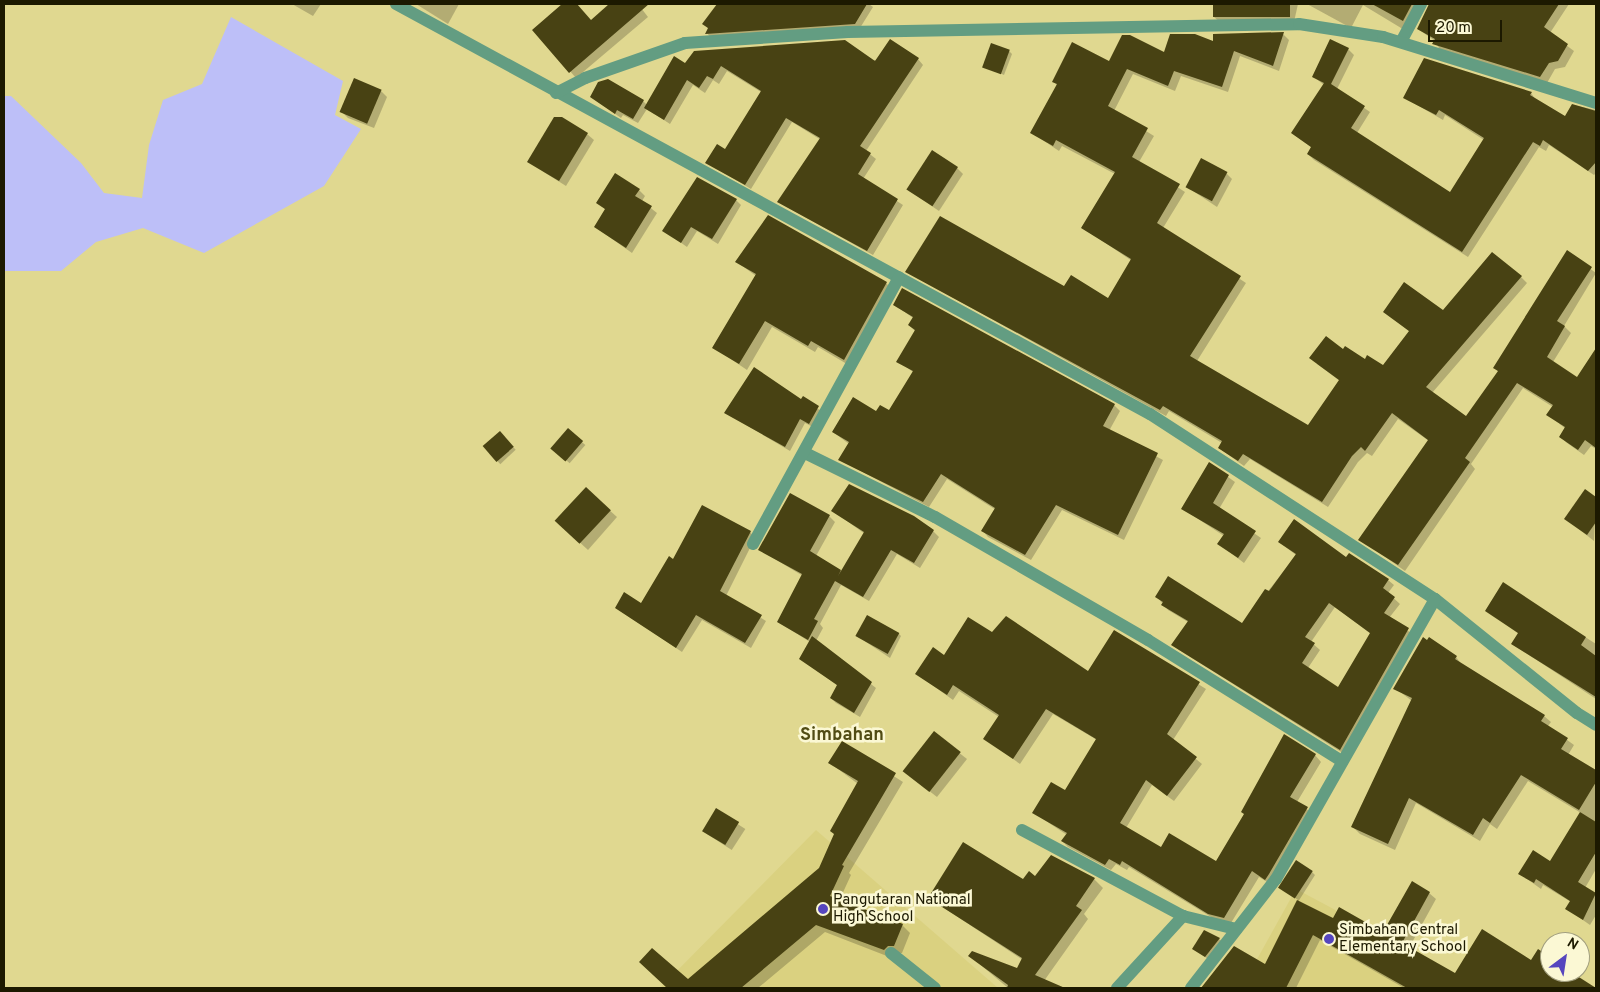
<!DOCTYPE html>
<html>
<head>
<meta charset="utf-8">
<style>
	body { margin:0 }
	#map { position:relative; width:1600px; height:992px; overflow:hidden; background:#e0d890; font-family:Overpass,sans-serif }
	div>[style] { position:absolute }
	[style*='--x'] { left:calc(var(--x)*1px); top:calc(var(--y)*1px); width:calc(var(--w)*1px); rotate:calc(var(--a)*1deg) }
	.built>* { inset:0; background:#dad180 }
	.green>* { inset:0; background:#bdbff8 }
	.shadow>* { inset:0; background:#0003; transform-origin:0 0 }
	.building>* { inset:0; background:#484213; transform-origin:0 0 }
	.lane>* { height:12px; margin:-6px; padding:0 6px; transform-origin:6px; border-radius:6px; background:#639d82 }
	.street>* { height:12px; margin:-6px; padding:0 6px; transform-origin:6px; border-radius:6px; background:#639d82 }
	.dots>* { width:14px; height:14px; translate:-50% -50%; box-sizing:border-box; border:2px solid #fbf8d4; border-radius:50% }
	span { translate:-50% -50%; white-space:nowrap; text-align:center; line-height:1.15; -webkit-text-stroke:5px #fbf8d4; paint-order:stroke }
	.poi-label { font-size:15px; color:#1c1900 }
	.left { translate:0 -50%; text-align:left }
	.quarter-label { font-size:18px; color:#514c14; font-weight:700 }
	.frame { position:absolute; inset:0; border:5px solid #1c1900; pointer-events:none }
	.north { position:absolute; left:1540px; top:932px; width:50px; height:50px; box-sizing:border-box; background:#fbf8d4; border:1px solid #a29f7f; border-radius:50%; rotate:31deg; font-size:14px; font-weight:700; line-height:20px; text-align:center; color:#1c1900 }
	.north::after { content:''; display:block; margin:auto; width:18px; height:22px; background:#5646be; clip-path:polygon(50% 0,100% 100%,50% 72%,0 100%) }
	.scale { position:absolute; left:1428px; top:20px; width:74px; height:22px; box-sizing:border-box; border:2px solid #1c1900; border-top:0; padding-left:6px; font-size:15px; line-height:18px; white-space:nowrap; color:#1c1900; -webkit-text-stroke:4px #fbf8d4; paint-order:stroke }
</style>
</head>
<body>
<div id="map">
	<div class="built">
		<div style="clip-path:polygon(816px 830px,998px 988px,660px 988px)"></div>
		<div style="clip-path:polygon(1296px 889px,1482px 988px,1241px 988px)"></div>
	</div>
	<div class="green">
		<div style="clip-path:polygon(231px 17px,343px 81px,335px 115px,361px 129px,324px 186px,204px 253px,143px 228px,96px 242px,61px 271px,4px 271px,4px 96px,11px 96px,81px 163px,104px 193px,142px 198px,149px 145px,163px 100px,202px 84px)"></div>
	</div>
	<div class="shadow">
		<div style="clip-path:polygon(292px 4px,321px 4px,313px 16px)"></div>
		<div style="clip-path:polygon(416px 4px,459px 4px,448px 24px)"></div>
		<div style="clip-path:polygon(564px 4px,576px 4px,591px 21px,611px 4px,638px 4px,648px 17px,576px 78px,534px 30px)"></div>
		<div style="clip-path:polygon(718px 4px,825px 4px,834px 9px,837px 4px,869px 4px,873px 7px,860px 28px,711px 38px,707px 33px,709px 29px,704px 24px)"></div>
		<div style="clip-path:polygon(1214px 4px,1298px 4px,1294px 22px,1221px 23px,1214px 17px)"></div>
		<div style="clip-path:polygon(1307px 4px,1427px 4px,1420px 6px,1406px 31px,1363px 5px,1351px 28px)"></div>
		<div style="clip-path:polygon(1428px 4px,1569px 4px,1550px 33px,1574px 51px,1565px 67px,1555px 69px,1547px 83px,1440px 50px,1435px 41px,1418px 29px,1430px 7px)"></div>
		<div style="clip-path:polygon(1283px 34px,1289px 40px,1279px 71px,1240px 56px,1228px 92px,1181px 76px,1175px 91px,1133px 74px,1114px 111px,1154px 136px,1139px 162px,1185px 192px,1163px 228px,1246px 283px,1197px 361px,1309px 427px,1340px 381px,1317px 364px,1343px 351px,1383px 366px,1410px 332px,1385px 312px,1443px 312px,1521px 277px,1527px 283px,1432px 393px,1466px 418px,1499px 372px,1495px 368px,1567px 252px,1596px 273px,1564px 326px,1571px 333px,1553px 362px,1578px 379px,1592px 358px,1596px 361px,1596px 449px,1591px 446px,1584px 455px,1567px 443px,1561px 437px,1566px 429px,1548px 415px,1553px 407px,1523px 388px,1471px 464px,1475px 469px,1405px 571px,1360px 539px,1429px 441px,1398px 419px,1372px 456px,1367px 453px,1358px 462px,1328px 507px,1250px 459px,1244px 466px,1219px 448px,1222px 443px,1169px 411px,1166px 416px,907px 272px,1064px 288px,1108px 300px,1132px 261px,1082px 227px,1115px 174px,1062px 146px,1059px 151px,1032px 133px,1058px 86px,1054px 82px,1110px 62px)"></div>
		<div style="clip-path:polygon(1348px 49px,1354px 55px,1337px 89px,1370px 112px,1357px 133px,1450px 194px,1484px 140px,1445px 115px,1443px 120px,1405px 98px,1531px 93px,1536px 100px,1565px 117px,1573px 105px,1596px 110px,1596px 173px,1594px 175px,1549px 145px,1546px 151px,1539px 147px,1468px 257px,1314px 160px,1308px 154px,1312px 148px,1292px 133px,1324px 85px,1314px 77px)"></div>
		<div style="clip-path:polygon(1009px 51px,1012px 54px,1004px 75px,984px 66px)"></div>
		<div style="clip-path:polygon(918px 59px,923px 65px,866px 151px,876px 159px,863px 179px,903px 205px,873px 255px,778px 202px,821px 140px,792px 122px,751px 189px,707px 163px,726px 150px,761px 92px,727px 71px,719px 84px,713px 80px,705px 93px,693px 85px,670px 124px,647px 109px,638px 123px,623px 115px,621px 118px,591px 97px,643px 101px,647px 105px,686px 65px)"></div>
		<div style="clip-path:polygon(381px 91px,387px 97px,374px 128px,348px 118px,342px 112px)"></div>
		<div style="clip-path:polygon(587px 134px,594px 140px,566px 186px,528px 162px)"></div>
		<div style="clip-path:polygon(957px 168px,963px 174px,939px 211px,908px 190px)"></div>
		<div style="clip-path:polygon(1226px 173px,1232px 179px,1217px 207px,1187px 187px)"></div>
		<div style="clip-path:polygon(639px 190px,645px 196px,642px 201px,657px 213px,632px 253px,595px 227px,606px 210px,598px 202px)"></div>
		<div style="clip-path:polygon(736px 200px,741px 205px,718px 244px,697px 231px,687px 247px,663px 230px)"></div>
		<div style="clip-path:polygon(737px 262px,886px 283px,893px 290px,852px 367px,818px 347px,815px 352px,772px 327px,747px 370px,713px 347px,756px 276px)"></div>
		<div style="clip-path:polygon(895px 305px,1114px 405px,1120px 411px,1109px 431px,1163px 460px,1124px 540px,1062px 510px,1031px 560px,988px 537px,983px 531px,996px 510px,947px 479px,929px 507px,840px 460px,849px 444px,833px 432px,877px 413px,889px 412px,913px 372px,898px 361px,915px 331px,909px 325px,913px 318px)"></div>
		<div style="clip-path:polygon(802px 401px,824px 412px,815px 428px,805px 423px,790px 451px,726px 413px)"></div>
		<div style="left:568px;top:430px;width:23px;height:24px;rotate:41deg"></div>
		<div style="left:500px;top:433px;width:23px;height:21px;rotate:47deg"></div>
		<div style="clip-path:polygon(1210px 464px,1235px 482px,1219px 509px,1261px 538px,1244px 563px,1219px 544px,1224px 536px,1183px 509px)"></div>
		<div style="clip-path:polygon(586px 489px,617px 517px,588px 550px,563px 527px)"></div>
		<div style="clip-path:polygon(1585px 491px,1596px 498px,1594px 541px,1566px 519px)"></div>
		<div style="clip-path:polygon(833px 511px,933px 531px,939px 537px,920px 568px,897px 554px,869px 601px,841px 585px,820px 624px,823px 628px,816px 641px,876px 688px,860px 717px,836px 703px,831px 698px,838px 686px,800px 658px,810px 642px,778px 622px,803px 576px,760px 550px,829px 516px,835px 522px,816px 556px,842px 572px,865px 534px)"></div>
		<div style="clip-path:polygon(750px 532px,755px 538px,726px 596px,766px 621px,751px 648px,702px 620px,682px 652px,616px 608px,641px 604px,674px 561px)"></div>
		<div style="clip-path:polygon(evenodd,1279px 542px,1347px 558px,1388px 580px,1394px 585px,1388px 593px,1400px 604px,1389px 618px,1414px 635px,1346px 755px,1179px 650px,1173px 645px,1188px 622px,1168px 610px,1157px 597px,1242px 625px,1296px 555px,1279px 542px,1335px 607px,1371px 634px,1338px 688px,1308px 668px,1320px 650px,1311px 642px,1335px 607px)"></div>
		<div style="clip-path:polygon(1503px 584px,1596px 644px,1596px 699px,1512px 644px,1519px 634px,1486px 610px)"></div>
		<div style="clip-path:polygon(1114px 631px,1206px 689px,1173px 740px,1202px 764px,1174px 801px,1152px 785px,1126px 828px,1161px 849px,1216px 863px,1315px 755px,1321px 762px,1297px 802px,1313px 814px,1272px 885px,1259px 877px,1231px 923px,1216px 920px,1129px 867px,1127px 870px,1116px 864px,1111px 870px,1068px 847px,1062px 841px,1067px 835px,1034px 813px,1066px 792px,1097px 740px,1053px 714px,1020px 764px,985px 739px,999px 717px,959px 691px,953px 700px,917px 674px,992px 634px,1089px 673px)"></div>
		<div style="clip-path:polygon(899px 634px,901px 636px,890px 658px,860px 638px)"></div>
		<div style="clip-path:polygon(1430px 639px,1456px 657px,1462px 665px,1544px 716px,1551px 722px,1548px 726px,1574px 745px,1568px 755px,1596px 772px,1596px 869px,1585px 888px,1596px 894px,1596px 915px,1590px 925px,1567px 909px,1571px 902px,1543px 885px,1541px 889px,1520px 874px,1550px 862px,1581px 813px,1528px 781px,1497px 829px,1490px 824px,1480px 841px,1416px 803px,1395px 850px,1360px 834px,1353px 827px,1412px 701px,1395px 688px)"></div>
		<div style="clip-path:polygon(934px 733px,967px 759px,937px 797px,911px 777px)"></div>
		<div style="clip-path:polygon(842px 743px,903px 782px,849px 873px,851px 875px,839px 901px,902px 925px,910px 933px,902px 953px,896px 953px,892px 958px,825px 932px,758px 988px,668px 988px,649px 970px,688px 981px,820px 869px,858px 784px,830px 763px)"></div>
		<div style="left:716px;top:810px;width:35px;height:25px;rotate:33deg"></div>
		<div style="clip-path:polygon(1051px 856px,1094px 879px,1103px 888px,1084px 914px,1088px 919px,1039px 988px,1008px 988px,970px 956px,1018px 970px,1023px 960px,929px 898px,1035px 878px)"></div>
		<div style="clip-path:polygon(1312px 872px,1315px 875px,1298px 902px,1334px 919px,1384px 934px,1429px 893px,1436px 899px,1409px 948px,1455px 975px,1550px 959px,1550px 972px,1570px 972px,1592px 988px,1404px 988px,1320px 940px,1296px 988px,1205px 988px,1266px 966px,1298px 900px,1281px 888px)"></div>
		<div style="clip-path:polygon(1219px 939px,1222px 941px,1208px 959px,1193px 949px)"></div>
	</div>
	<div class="building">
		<div style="clip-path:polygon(562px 4px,577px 4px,591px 20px,609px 4px,649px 4px,569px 73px,532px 30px)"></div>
		<div style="clip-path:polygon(717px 4px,867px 4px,855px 24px,705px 34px,708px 28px,702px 24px)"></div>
		<div style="left:1213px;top:4px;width:77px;height:13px"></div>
		<div style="clip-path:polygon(1372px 4px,1412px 4px,1403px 21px)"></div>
		<div style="clip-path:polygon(1429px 4px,1559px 4px,1544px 27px,1568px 44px,1558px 61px,1549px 63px,1540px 77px,1432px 44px,1435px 39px,1417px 29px)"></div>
		<div style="clip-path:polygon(1284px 32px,1273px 66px,1234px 51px,1222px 87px,1174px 71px,1168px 86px,1127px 69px,1108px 106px,1148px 128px,1132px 157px,1180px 184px,1157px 223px,1241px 276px,1190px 356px,1308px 425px,1339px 380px,1309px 358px,1326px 336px,1343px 349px,1345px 346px,1365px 359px,1367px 355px,1383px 365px,1409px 331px,1383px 312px,1404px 282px,1443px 310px,1492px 252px,1522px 276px,1426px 387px,1466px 416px,1498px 371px,1493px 368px,1567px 250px,1592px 267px,1557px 321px,1565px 326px,1547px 357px,1577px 377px,1596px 348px,1596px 448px,1585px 440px,1578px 450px,1559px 437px,1565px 427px,1546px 415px,1553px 405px,1517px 383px,1465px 458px,1470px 462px,1398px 565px,1358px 540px,1428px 440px,1392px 413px,1365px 451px,1361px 447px,1352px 456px,1322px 502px,1243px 454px,1238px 461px,1218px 448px,1222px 441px,1163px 406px,1160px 410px,905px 272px,940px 216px,1064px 286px,1071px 275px,1108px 298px,1131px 259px,1081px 228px,1115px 172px,1056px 140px,1053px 146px,1030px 133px,1057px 84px,1052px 82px,1072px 42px,1109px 61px,1122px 35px,1130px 35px,1164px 52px,1170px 34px,1195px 34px,1213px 41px,1213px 34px)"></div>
		<div style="clip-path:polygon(890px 39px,919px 58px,860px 146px,871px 153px,858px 174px,898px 199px,867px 251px,777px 202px,820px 138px,786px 118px,745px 185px,705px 163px,717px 144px,725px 149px,761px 91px,721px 66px,713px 79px,707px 76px,699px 88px,687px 80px,664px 120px,644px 108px,674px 56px,685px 63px,694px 51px,845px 40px,875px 61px)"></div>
		<div style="clip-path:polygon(1330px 39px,1349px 48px,1331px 84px,1365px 106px,1351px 128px,1450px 192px,1484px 138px,1439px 110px,1436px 115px,1403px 98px,1424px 58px,1532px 92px,1530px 95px,1565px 116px,1572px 104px,1596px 111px,1596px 162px,1588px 171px,1543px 140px,1540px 146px,1533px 142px,1462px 252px,1307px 154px,1311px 147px,1291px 133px,1324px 83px,1312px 77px)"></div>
		<div style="left:991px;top:43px;width:20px;height:26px;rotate:20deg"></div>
		<div style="left:354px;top:78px;width:30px;height:37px;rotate:23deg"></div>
		<div style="clip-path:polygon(608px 79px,644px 100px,633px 119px,617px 110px,615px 114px,590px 97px,598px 82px)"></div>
		<div style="clip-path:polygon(554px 117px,562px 117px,588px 133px,559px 181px,527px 162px)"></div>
		<div style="left:932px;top:150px;width:31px;height:47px;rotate:33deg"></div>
		<div style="left:1201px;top:158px;width:30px;height:33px;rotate:28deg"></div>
		<div style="clip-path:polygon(615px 173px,640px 189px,635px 196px,652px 206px,626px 248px,594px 227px,605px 209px,596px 203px)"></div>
		<div style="clip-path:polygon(697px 177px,737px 199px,712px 239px,691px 227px,681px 243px,662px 231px)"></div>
		<div style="clip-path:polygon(768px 215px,887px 282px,844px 360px,811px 341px,808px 346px,765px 321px,739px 364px,712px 348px,756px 274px,735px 262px)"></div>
		<div style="clip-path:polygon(902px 288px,1115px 404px,1103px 426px,1158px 453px,1118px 535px,1056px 505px,1025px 555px,981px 531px,995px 508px,941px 474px,923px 502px,838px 460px,849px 442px,832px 432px,853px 397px,876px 411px,880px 405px,889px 410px,913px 371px,896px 362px,915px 330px,908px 325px,913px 317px,893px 305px)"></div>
		<div style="clip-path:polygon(754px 367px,801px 399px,803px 396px,819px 406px,809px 424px,800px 419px,785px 447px,724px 413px)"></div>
		<div style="left:568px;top:428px;width:20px;height:27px;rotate:41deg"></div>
		<div style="left:500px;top:431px;width:21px;height:23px;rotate:49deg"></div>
		<div style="clip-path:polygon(1209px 462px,1229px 475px,1213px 503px,1256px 531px,1238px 558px,1217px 544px,1224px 534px,1181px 509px)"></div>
		<div style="clip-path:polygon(849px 484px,914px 516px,934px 530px,914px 563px,891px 550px,863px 597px,835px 581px,814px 619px,818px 621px,808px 640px,777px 622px,802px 574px,758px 550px,790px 493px,830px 515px,810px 551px,841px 570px,838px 576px,864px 532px,831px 511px)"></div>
		<div style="left:586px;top:487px;width:34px;height:46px;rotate:43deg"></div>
		<div style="clip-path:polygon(1585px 489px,1596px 497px,1596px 522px,1587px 535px,1564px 519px)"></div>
		<div style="clip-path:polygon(702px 505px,751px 531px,720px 591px,762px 615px,745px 643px,696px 615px,676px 648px,615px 608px,624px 592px,641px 603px,669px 556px,673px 559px)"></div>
		<div style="clip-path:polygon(evenodd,1294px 519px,1346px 557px,1349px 553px,1389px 579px,1383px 588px,1395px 597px,1384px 613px,1409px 628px,1340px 750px,1171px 645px,1188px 621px,1161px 605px,1163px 602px,1155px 597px,1168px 576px,1242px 623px,1265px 589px,1269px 591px,1296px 554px,1278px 542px,1294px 519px,1329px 603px,1370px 633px,1338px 687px,1302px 663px,1315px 643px,1305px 637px,1329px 603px)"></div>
		<div style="clip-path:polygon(1503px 582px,1586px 637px,1581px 645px,1596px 656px,1596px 697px,1511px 644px,1518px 633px,1485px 611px)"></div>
		<div style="left:867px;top:615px;width:37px;height:24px;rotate:29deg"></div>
		<div style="clip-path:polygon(1006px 616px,1088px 671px,1114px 630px,1200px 682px,1167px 734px,1197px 757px,1167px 796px,1146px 780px,1120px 823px,1161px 847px,1169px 833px,1216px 861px,1244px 814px,1241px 812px,1284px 734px,1316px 754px,1290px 797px,1308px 807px,1269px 874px,1265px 880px,1252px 871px,1224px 918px,1208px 914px,1122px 861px,1120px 865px,1109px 859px,1105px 865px,1061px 841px,1067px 833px,1032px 813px,1051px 782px,1065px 790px,1096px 739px,1046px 709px,1013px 759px,983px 739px,999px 715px,953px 685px,947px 695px,915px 674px,933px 647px,944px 655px,968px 617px,992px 632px)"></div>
		<div style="clip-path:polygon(812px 636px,872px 682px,854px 713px,830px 698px,837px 685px,799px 659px)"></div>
		<div style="clip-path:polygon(1423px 637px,1427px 640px,1429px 637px,1457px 656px,1455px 659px,1545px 715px,1541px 721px,1568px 738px,1561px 749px,1596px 770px,1596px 782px,1579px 810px,1521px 775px,1490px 823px,1483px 818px,1473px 835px,1409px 798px,1388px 844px,1351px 827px,1412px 698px,1393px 689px)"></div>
		<div style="left:934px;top:731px;width:34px;height:51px;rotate:38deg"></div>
		<div style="clip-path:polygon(842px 741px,896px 773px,842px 865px,844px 866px,830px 896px,903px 924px,894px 946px,888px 946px,884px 950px,816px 925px,741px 988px,667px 988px,639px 962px,652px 948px,688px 979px,819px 868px,834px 834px,830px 831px,858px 781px,828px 763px)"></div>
		<div style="left:716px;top:808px;width:27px;height:27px;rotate:31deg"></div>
		<div style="clip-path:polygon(1580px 812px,1596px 822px,1596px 852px,1578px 882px,1596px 893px,1583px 920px,1565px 909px,1570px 901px,1536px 879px,1534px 883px,1518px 874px,1533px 850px,1550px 861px)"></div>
		<div style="clip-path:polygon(963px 842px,1023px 879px,1029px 871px,1035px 876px,1051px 855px,1095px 878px,1076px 906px,1082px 910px,1035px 975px,1065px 988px,1007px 988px,1008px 985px,968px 956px,972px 951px,1017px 968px,1022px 958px,928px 898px)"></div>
		<div style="left:1296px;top:860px;width:20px;height:33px;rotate:33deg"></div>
		<div style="clip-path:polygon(1412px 881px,1430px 892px,1402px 943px,1455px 973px,1482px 929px,1531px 960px,1538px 949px,1550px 957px,1550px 972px,1571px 972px,1596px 988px,1407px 988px,1313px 935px,1286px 988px,1201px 988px,1234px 946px,1265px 964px,1297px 900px,1333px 918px,1339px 907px,1383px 932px)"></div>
		<div style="clip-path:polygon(1204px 930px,1220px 938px,1205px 957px,1192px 949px)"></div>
	</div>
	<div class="lane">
		<div style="--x:1022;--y:830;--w:183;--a:28.1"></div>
		<div style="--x:1183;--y:916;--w:55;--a:13.8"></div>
		<div style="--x:891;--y:953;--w:56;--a:38.5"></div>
		<div style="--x:1117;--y:988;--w:98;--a:-47.5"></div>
	</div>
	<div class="street">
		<div style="--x:396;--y:4;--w:858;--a:28.54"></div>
		<div style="--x:1150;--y:414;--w:340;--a:33"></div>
		<div style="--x:1435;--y:599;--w:182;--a:38.8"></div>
		<div style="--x:1577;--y:713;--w:22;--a:32"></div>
		<div style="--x:1401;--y:42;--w:43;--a:-62.2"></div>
		<div style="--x:556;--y:93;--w:33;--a:-27"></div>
		<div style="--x:585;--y:78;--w:106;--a:-19.3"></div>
		<div style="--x:685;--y:43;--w:163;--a:-3.9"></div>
		<div style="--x:848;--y:32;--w:451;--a:-1"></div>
		<div style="--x:1299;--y:24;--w:85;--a:8.8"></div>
		<div style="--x:1383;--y:37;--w:223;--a:17.2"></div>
		<div style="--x:805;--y:453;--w:145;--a:26.2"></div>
		<div style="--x:935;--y:517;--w:246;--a:30"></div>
		<div style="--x:1148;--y:640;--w:229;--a:32"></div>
		<div style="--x:753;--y:544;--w:304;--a:-61.3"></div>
		<div style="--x:1191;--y:988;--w:138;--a:-52.1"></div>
		<div style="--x:1276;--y:879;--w:322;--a:-60.4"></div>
	</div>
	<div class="dots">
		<div style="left:823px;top:909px;background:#5646be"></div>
		<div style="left:1329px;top:939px;background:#5646be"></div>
	</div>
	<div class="poi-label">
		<span class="left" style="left:833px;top:909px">Pangutaran National<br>High School</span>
		<span class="left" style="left:1339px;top:939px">Simbahan Central<br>Elementary School</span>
	</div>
	<div class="quarter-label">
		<span style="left:842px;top:736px">Simbahan</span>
	</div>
	<div class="frame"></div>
	<div class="north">N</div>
	<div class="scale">20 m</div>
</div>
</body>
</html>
